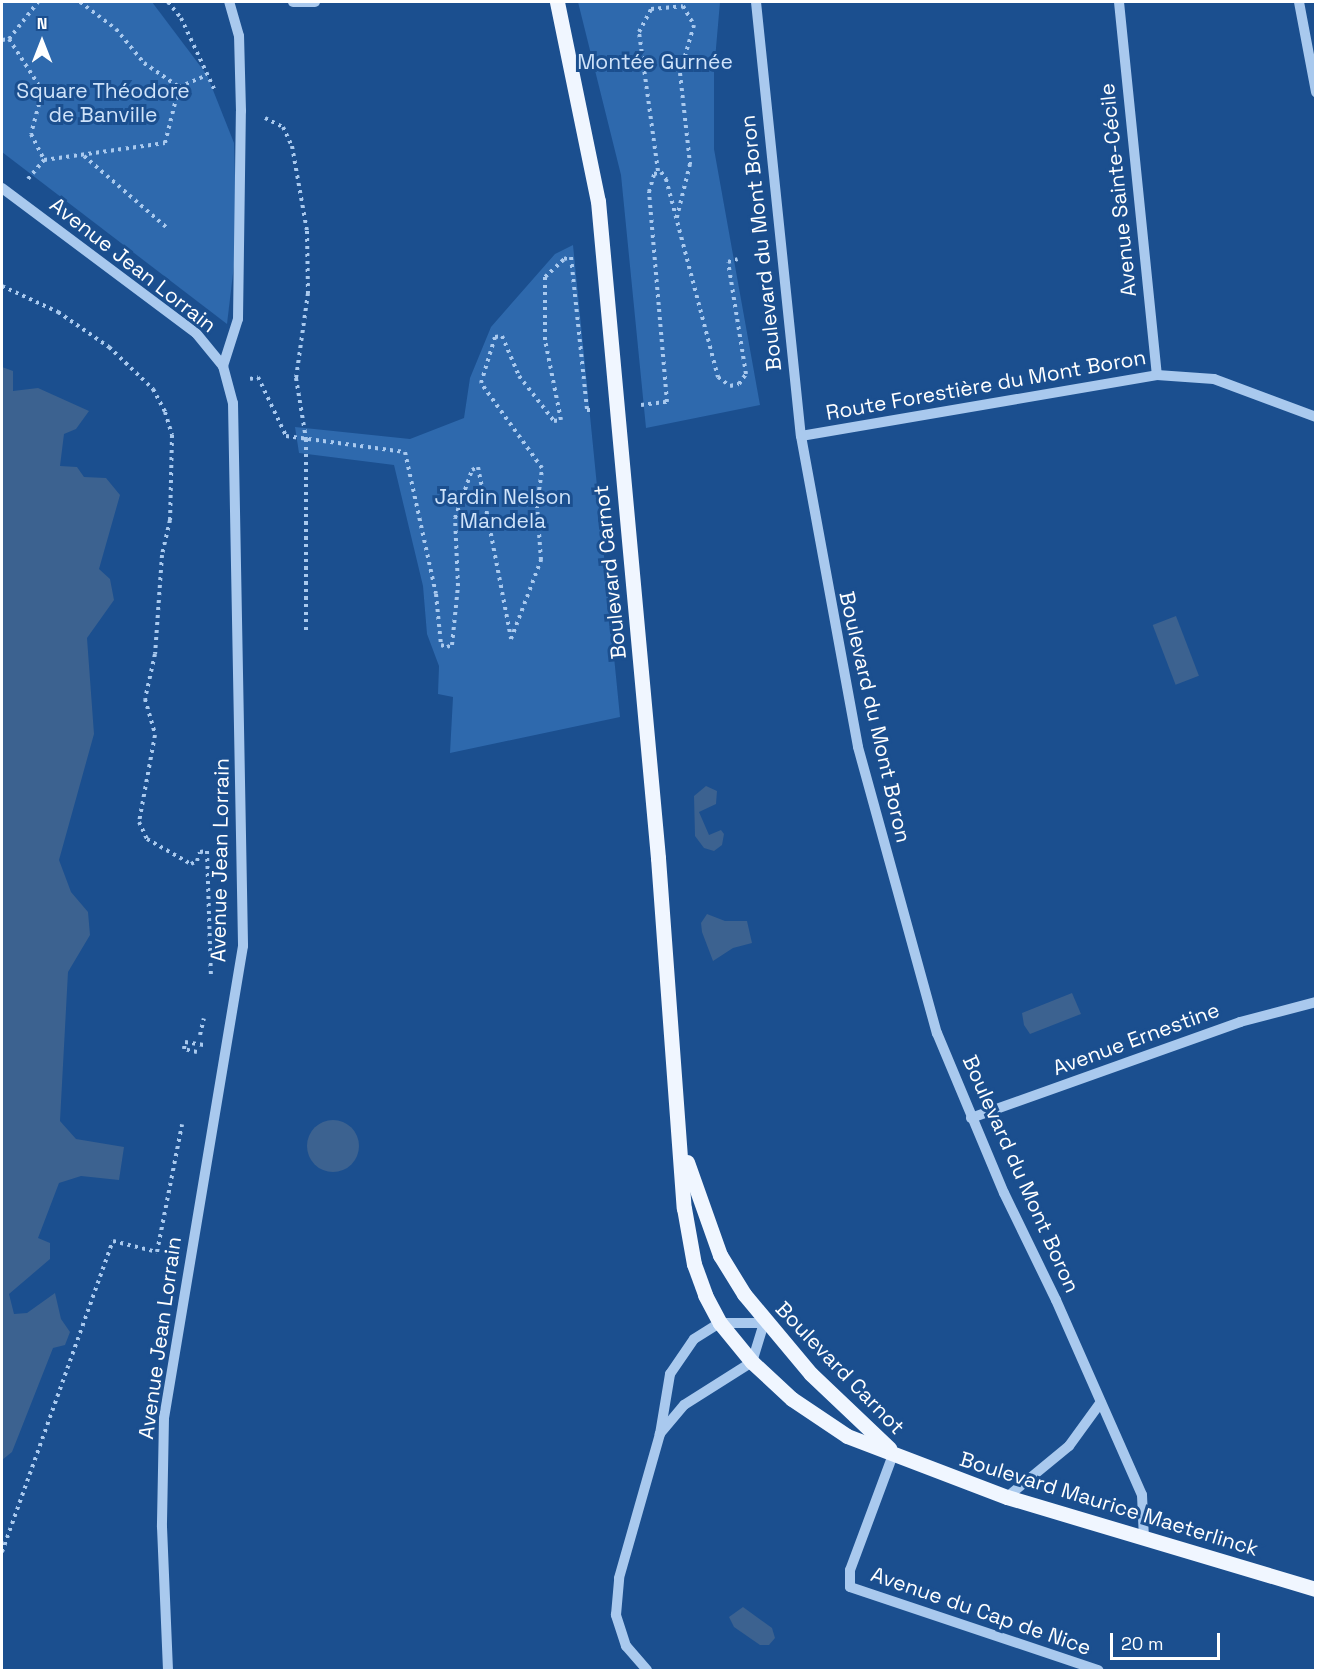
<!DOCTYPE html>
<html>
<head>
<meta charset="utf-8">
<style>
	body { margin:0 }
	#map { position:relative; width:1317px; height:1672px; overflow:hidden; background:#1b4f8f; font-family:"Space Grotesk",sans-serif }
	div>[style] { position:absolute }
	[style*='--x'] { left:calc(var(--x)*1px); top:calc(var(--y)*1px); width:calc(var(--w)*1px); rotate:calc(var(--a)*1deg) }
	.green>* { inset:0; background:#2e69ad }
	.water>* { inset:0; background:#3c6290; transform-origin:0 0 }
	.round { border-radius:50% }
	.path>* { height:4px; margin-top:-2px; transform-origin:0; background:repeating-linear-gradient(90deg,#a9c9ee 0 3px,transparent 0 7.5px) }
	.minor>* { height:10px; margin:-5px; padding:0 5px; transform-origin:5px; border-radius:5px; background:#a9c9ee }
	.major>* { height:15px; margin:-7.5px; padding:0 7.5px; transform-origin:7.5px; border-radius:7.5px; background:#f0f6ff }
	span { translate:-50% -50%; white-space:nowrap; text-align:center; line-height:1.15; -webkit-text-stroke:6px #1b4f8f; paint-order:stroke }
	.park-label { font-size:21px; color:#cfe3fa }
	.street-label { font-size:21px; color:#fff }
	.frame { position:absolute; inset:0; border:3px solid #fff; pointer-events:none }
	.north { position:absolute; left:12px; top:12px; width:60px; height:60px; -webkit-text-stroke:4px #1b4f8f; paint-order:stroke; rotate:0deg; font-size:16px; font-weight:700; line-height:24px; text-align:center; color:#fff }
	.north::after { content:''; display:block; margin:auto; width:21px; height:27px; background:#fff; clip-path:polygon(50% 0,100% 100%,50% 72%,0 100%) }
	.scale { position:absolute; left:1110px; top:1633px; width:110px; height:27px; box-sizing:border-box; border:3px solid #fff; border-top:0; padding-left:8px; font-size:18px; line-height:21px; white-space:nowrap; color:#fff; -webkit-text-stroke:4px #1b4f8f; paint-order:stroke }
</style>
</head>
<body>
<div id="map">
	<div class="green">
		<div style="clip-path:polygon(2px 2px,152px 2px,207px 75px,234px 143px,237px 240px,227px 324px,2px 152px)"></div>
		<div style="clip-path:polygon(578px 2px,720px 2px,714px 71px,714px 149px,760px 405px,646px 428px,621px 175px)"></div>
		<div style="clip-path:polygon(573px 245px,620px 717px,450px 753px,453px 697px,438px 694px,439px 666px,427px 634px,423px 586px,394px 465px,299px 453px,295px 427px,410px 439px,464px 418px,470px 378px,491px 327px,555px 254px)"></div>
	</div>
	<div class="water">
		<div style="clip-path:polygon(2px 367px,13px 371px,13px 391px,38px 388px,89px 411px,76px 429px,64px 434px,60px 466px,77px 467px,84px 477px,106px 478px,120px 495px,99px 569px,110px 579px,114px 600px,87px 638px,94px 734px,59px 860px,71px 892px,88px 912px,90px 935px,68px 972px,60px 1121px,76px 1139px,124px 1147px,119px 1180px,81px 1176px,59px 1183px,38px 1238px,50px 1243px,50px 1259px,9px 1294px,14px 1314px,27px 1313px,55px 1293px,61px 1319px,70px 1332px,65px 1345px,53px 1348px,12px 1452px,2px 1460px)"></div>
		<div style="left:1176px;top:616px;width:64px;height:25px;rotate:69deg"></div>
		<div style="clip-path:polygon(706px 786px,717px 791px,716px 804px,699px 812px,709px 835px,721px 830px,724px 834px,722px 845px,714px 851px,704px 848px,695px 836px,694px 796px)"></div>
		<div style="clip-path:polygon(707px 914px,725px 921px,747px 921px,752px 943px,733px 948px,713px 961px,702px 932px,701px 923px)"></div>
		<div style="clip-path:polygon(1072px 993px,1081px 1014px,1030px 1034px,1024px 1025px,1022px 1013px)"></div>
		<div class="round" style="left:307px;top:1120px;width:52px;height:52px"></div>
		<div style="clip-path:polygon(743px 1607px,772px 1628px,775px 1638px,769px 1645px,760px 1645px,734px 1627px,729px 1617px)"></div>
	</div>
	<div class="path">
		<div style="--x:80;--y:2;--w:45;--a:36.9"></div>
		<div style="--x:116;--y:29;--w:44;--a:50.5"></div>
		<div style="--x:144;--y:63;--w:42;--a:34.4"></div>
		<div style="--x:168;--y:2;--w:21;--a:51"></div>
		<div style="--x:181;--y:18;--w:81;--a:65"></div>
		<div style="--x:9;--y:39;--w:47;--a:-51.9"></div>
		<div style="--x:2;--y:40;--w:7;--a:-8"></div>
		<div style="--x:9;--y:39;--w:54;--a:57.2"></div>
		<div style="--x:38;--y:84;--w:20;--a:87"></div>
		<div style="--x:39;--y:104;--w:31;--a:105"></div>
		<div style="--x:31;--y:134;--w:29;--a:63"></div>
		<div style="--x:265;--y:118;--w:20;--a:27"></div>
		<div style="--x:283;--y:127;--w:21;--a:65"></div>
		<div style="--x:292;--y:146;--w:86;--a:80"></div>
		<div style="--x:307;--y:231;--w:62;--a:89.1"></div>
		<div style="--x:308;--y:293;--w:86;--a:98"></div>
		<div style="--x:296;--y:378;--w:62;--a:80.7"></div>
		<div style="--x:306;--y:439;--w:195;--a:90"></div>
		<div style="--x:84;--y:156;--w:110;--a:40.9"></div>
		<div style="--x:658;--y:171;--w:140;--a:-97.8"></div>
		<div style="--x:639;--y:32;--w:26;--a:-62"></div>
		<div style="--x:651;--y:9;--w:32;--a:-5"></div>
		<div style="--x:683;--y:6;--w:22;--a:60"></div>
		<div style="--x:694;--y:25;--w:50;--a:106.3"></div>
		<div style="--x:680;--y:73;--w:92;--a:83.7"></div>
		<div style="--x:690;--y:164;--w:59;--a:103.8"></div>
		<div style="--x:28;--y:179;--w:25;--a:-50"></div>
		<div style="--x:44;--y:160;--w:122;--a:-8"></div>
		<div style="--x:165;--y:143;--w:58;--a:-76"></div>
		<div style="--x:179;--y:87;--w:30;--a:-23"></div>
		<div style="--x:2;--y:286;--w:62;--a:24.9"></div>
		<div style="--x:58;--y:312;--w:62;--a:34.5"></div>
		<div style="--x:109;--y:347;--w:61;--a:43.7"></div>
		<div style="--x:153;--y:389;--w:26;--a:62"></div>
		<div style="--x:165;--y:412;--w:24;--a:73"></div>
		<div style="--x:172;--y:435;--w:85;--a:91.3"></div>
		<div style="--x:170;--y:520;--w:36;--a:103"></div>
		<div style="--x:162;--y:555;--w:99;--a:94"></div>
		<div style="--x:155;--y:654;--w:46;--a:102.5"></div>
		<div style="--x:145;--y:699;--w:37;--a:74"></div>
		<div style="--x:155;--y:735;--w:88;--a:100.4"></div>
		<div style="--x:139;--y:822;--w:19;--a:65"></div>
		<div style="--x:147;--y:839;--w:51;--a:29.6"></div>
		<div style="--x:191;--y:864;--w:7;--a:-27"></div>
		<div style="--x:197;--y:861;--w:9;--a:-72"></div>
		<div style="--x:200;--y:852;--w:7;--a:-8"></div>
		<div style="--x:207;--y:851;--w:124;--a:88.2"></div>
		<div style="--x:250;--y:379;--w:8;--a:-14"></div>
		<div style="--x:258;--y:377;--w:65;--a:64.6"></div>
		<div style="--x:286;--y:436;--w:120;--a:7.7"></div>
		<div style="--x:405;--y:452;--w:145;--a:77.7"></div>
		<div style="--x:436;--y:594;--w:51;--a:84.4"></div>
		<div style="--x:441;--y:645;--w:6;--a:18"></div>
		<div style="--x:447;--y:647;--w:5;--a:-22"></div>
		<div style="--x:452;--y:645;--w:59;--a:-84.2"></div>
		<div style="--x:458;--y:586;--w:68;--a:-92.5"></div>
		<div style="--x:455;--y:518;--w:51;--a:-70.5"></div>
		<div style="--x:472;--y:470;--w:7;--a:-27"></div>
		<div style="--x:478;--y:467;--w:175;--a:79.1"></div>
		<div style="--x:511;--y:639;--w:85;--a:-69.2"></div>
		<div style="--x:541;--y:560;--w:55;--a:-94.2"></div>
		<div style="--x:537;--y:505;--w:37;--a:-82"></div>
		<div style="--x:542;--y:468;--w:105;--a:-125.7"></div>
		<div style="--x:481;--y:383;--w:48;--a:-73.1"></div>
		<div style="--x:495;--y:337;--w:7;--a:-8"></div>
		<div style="--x:502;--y:336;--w:43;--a:67"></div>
		<div style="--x:519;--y:376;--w:57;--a:52.1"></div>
		<div style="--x:554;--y:421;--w:7;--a:-8"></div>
		<div style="--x:561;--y:420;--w:82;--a:-101.3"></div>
		<div style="--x:545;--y:340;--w:63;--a:-90"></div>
		<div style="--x:545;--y:277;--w:26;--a:-43"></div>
		<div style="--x:564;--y:259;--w:7;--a:-16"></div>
		<div style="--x:571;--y:257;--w:154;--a:84"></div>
		<div style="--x:587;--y:410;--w:5;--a:0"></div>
		<div style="--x:641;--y:405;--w:26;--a:-7"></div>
		<div style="--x:667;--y:402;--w:211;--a:-94.9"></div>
		<div style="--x:649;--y:192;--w:19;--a:-74"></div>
		<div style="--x:654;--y:174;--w:7;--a:-16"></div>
		<div style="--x:661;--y:172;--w:9;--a:54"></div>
		<div style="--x:666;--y:179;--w:205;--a:75.3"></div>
		<div style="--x:718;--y:377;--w:15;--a:37"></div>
		<div style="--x:730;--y:386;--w:9;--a:-13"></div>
		<div style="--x:739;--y:384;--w:12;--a:-55"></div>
		<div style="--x:746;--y:374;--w:113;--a:-99.1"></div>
		<div style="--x:728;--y:262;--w:10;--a:-17"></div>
		<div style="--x:200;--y:1035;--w:17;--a:-77"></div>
		<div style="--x:197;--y:1052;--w:13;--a:-167"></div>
		<div style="--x:184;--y:1049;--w:7;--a:-82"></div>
		<div style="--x:185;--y:1042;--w:19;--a:9"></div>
		<div style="--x:2;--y:1552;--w:330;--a:-70.4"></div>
		<div style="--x:113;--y:1241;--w:45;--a:14"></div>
		<div style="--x:157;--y:1252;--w:130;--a:-78.9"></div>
	</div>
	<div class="minor">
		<div style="--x:293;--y:2;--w:22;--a:0"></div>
		<div style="--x:756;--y:2;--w:436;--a:84.1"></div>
		<div style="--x:801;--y:436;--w:316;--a:79.6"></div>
		<div style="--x:858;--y:747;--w:297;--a:74.6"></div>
		<div style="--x:937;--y:1033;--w:173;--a:67.3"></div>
		<div style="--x:1004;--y:1193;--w:119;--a:64.1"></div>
		<div style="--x:1056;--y:1300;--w:213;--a:66.2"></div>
		<div style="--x:1142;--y:1495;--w:44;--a:87.4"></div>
		<div style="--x:1119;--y:2;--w:375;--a:84.2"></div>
		<div style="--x:1299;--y:2;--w:92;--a:79.3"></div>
		<div style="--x:2;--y:188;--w:242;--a:36.8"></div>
		<div style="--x:196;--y:333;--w:43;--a:50.7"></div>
		<div style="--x:223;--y:366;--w:38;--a:75"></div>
		<div style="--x:233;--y:403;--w:543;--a:88.94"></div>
		<div style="--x:243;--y:946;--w:479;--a:99.5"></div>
		<div style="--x:164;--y:1418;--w:109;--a:91.1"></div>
		<div style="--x:162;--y:1527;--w:143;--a:87.6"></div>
		<div style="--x:223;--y:366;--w:49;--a:-72.3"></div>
		<div style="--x:238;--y:319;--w:208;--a:-89.2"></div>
		<div style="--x:241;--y:111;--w:75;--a:-91.5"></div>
		<div style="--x:239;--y:36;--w:35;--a:-106"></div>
		<div style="--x:801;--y:436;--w:361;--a:-9.7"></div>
		<div style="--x:1157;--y:375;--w:57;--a:4"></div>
		<div style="--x:1214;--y:379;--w:109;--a:20.4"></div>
		<div style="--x:971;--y:1118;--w:286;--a:-19.6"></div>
		<div style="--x:1240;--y:1022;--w:79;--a:-14.7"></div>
		<div style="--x:894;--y:1452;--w:126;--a:110.4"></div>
		<div style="--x:850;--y:1570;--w:17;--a:90"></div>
		<div style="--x:850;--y:1587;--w:262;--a:18.5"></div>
		<div style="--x:1007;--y:1497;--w:80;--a:-39.4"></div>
		<div style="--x:1069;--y:1446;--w:54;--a:-54"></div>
		<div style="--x:647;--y:1670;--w:32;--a:-131"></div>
		<div style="--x:626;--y:1646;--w:33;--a:-108"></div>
		<div style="--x:616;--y:1615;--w:37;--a:-85"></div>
		<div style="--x:619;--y:1578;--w:150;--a:-74.1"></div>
		<div style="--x:660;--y:1434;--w:61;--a:-80.5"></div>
		<div style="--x:670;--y:1374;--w:42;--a:-55.6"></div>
		<div style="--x:694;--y:1339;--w:31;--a:-32"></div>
		<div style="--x:720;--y:1323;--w:44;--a:0"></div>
		<div style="--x:764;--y:1323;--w:41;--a:107.1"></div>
		<div style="--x:752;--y:1362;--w:80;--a:147.7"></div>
		<div style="--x:684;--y:1405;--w:38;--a:130"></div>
	</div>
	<div class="major">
		<div style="--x:557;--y:2;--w:203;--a:78.4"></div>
		<div style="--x:598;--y:201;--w:660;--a:84.78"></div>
		<div style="--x:658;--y:858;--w:351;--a:85.8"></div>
		<div style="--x:684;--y:1208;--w:57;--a:79.9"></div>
		<div style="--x:694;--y:1264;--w:33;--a:70"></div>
		<div style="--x:705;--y:1295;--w:32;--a:62"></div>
		<div style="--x:720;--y:1323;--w:50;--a:50.6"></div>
		<div style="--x:752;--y:1362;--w:54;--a:42.8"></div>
		<div style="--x:792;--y:1399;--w:66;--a:33.9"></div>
		<div style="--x:847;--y:1436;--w:171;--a:20.9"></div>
		<div style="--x:1007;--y:1497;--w:322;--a:16.6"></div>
		<div style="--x:687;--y:1162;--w:99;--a:70.5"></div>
		<div style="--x:720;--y:1255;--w:46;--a:58.4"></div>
		<div style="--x:744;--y:1294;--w:104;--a:50.1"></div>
		<div style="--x:811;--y:1374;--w:108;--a:43.5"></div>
	</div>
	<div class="park-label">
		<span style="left:655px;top:62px">Montée Gurnée</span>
		<span style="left:103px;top:103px">Square Théodore<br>de Banville</span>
		<span style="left:503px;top:509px">Jardin Nelson<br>Mandela</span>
	</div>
	<div class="street-label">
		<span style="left:1118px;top:190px;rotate:-96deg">Avenue Sainte-Cécile</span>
		<span style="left:761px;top:243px;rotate:-96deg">Boulevard du Mont Boron</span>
		<span style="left:133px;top:265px;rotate:38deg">Avenue Jean Lorrain</span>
		<span style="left:986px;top:385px;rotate:-10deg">Route Forestière du Mont Boron</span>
		<span style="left:610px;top:572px;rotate:-96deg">Boulevard Carnot</span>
		<span style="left:875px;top:717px;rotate:77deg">Boulevard du Mont Boron</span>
		<span style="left:220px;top:860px;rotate:-89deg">Avenue Jean Lorrain</span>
		<span style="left:1136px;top:1039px;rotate:-20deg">Avenue Ernestine</span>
		<span style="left:1021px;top:1174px;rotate:66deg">Boulevard du Mont Boron</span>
		<span style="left:160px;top:1338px;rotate:-82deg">Avenue Jean Lorrain</span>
		<span style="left:840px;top:1368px;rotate:46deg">Boulevard Carnot</span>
		<span style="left:1109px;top:1504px;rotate:17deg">Boulevard Maurice Maeterlinck</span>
		<span style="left:981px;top:1611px;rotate:19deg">Avenue du Cap de Nice</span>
	</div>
	<div class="frame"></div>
	<div class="north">N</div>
	<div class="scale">20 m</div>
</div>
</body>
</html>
